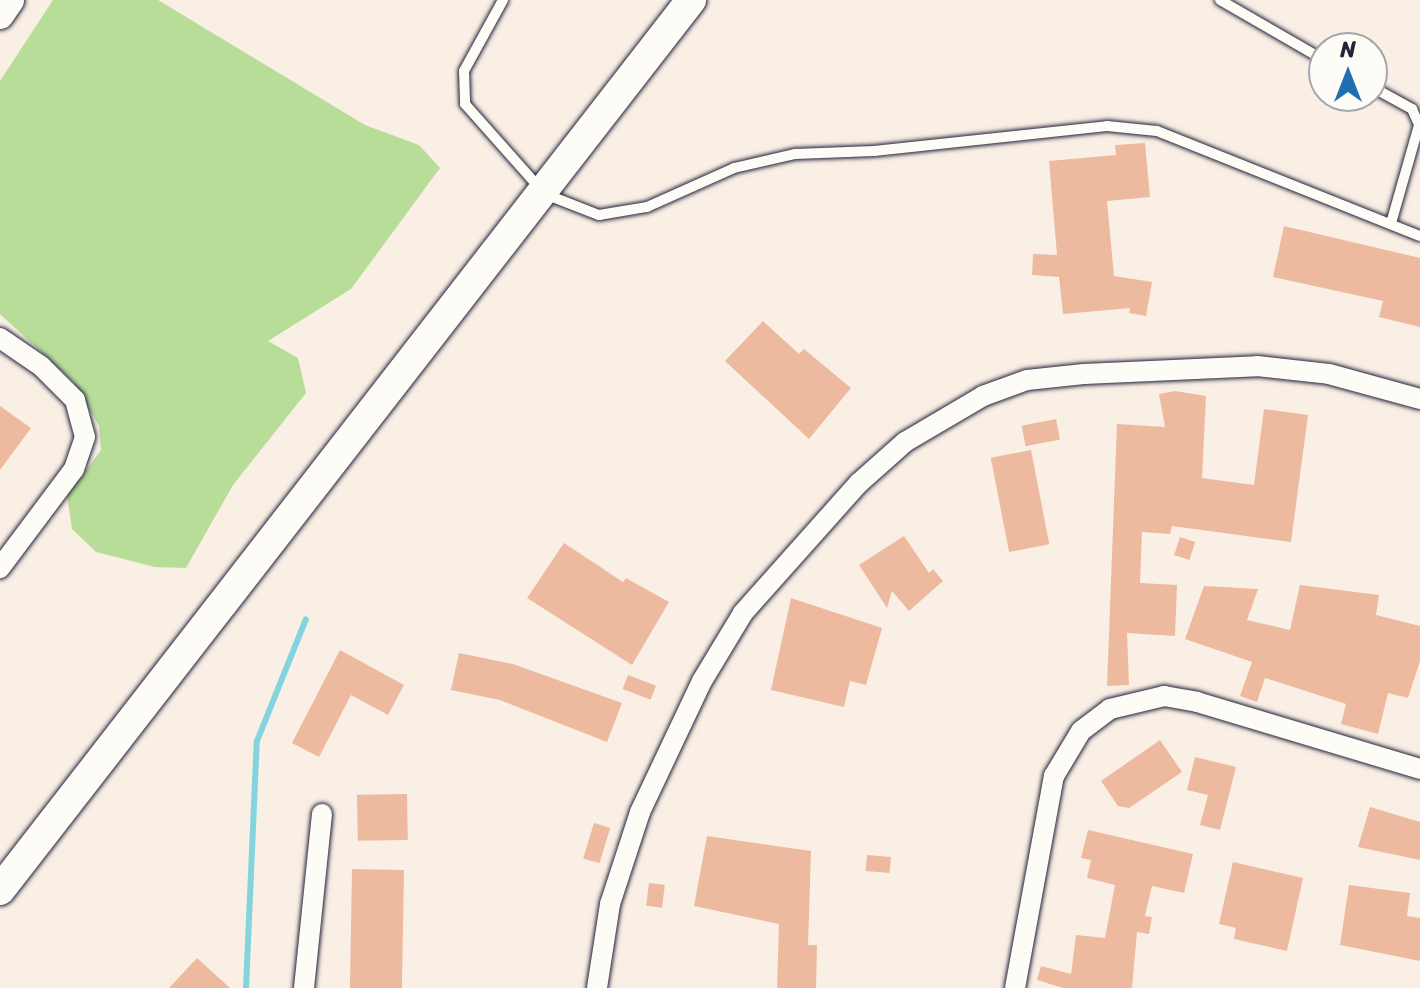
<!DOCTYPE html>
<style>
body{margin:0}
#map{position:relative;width:1420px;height:988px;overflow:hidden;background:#faefe5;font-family:Sriracha,sans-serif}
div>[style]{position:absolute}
.green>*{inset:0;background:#b7dd99}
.stream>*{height:6px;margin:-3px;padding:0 3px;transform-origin:3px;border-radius:3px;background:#84d4df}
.building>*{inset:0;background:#edba9f;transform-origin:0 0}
.roads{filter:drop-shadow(0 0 2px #22223b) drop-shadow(0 0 2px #22223b)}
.lane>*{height:10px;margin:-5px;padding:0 5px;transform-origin:5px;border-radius:5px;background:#fdfcf7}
.street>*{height:20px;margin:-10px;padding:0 10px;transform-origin:10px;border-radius:10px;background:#fdfcf7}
.secondary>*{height:28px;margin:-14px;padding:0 14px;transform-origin:14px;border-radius:14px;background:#fdfcf7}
.primary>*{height:30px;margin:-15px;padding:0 15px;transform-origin:15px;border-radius:15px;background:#fdfcf7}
span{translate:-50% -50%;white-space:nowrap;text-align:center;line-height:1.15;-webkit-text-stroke:7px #fdfcf7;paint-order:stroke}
.north{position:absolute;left:1308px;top:32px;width:80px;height:80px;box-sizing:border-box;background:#fdfcf7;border:2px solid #a5a5ac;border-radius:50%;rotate:0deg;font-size:22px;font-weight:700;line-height:32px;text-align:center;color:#22223b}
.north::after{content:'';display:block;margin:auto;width:28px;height:36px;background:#1f6fb2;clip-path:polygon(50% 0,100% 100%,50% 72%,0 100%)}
</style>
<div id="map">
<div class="green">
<div style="clip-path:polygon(53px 0,158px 0,365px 125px,419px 145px,440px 168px,351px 289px,268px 341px,298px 358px,306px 393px,233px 485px,186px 568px,155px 567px,96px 552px,72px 529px,67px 496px,101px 450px,99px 426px,74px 382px,0 314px,0 81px)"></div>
</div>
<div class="stream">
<div style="left:246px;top:988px;width:247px;rotate:-87.5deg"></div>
<div style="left:257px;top:741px;width:131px;rotate:-68.1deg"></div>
</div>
<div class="building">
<div style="clip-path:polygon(1145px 143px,1150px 197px,1107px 201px,1114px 276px,1152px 282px,1146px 316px,1129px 313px,1130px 308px,1063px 314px,1059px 277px,1032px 275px,1033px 254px,1057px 255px,1049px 161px,1116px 155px,1115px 145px)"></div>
<div style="clip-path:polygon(1284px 226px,1420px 258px,1420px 327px,1379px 317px,1383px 301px,1273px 277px)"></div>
<div style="clip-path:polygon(763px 321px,799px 354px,804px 349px,851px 388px,809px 439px,725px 361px)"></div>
<div style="clip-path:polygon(1175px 391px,1206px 396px,1202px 478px,1254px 485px,1264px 409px,1308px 415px,1291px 542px,1172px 526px,1170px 534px,1142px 532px,1140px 583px,1177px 585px,1175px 636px,1127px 633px,1129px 685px,1107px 686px,1117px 424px,1165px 427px,1159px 394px)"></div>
<div style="clip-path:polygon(0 406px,31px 428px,0 470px)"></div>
<div style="left:1056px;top:419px;width:21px;height:35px;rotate:79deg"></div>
<div style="left:1031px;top:450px;width:96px;height:41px;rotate:79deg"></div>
<div style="clip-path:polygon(904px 536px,929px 573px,933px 569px,943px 581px,909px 611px,892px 591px,887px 608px,859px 565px)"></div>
<div style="left:1180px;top:537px;width:16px;height:19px;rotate:18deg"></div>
<div style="clip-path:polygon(564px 543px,623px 582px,626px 578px,669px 602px,632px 665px,527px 598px)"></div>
<div style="clip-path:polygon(1300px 585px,1379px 595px,1376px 615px,1420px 626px,1420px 661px,1408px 698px,1388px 693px,1378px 734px,1341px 724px,1346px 704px,1265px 678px,1257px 702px,1240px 696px,1252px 662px,1185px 639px,1204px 586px,1258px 589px,1247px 620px,1290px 630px)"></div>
<div style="clip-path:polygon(791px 598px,882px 628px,866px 685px,850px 681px,844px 707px,771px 690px)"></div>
<div style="clip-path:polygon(340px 650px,404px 685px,388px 715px,351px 695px,319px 757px,292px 743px)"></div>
<div style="clip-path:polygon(459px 653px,513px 664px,622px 703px,607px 742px,500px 700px,451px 690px)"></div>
<div style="left:628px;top:675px;width:30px;height:15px;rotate:21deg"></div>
<div style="clip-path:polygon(1160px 740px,1182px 772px,1129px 808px,1118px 806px,1101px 781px)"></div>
<div style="clip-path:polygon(1195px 757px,1236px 767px,1220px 830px,1200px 825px,1208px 795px,1187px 790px)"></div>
<div style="left:407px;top:794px;width:46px;height:50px;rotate:89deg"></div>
<div style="clip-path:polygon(1370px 807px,1420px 822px,1420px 860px,1358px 847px)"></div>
<div style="left:594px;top:823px;width:17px;height:37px;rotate:17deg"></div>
<div style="clip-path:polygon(1088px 830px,1193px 854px,1184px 893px,1152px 886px,1145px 916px,1152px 917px,1149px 934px,1137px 932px,1132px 988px,1063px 988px,1037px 980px,1041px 966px,1071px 974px,1076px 935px,1105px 938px,1115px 885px,1087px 878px,1091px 860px,1081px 858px)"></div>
<div style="clip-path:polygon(707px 836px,811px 851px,808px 945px,817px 945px,816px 988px,777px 988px,779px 924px,694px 906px)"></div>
<div style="left:867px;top:855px;width:24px;height:16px;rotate:5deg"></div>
<div style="clip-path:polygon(1233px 862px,1303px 878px,1287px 951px,1234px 939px,1236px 928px,1219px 924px)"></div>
<div style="left:352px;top:869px;width:52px;height:119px;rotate:1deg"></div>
<div style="left:649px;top:883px;width:16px;height:23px;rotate:7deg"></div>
<div style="clip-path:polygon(1349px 885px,1410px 893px,1407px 916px,1420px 918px,1420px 961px,1340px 945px)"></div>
<div style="clip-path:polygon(197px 958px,230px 988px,169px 988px)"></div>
</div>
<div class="roads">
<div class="lane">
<div style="left:503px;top:0;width:81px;rotate:118.8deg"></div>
<div style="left:464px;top:71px;width:33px;rotate:88deg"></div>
<div style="left:465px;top:104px;width:120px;rotate:48.4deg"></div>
<div style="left:545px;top:194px;width:58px;rotate:21.3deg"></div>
<div style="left:599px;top:215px;width:49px;rotate:-9.5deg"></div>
<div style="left:647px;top:207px;width:95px;rotate:-24.1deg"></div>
<div style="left:734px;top:168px;width:63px;rotate:-12.9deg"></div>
<div style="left:795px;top:154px;width:79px;rotate:-2.2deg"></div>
<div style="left:874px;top:151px;width:234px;rotate:-6.1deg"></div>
<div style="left:1107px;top:126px;width:50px;rotate:5.7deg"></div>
<div style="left:1157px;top:131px;width:283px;rotate:21.8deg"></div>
<div style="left:1220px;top:0;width:120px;rotate:30deg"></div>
<div style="left:1372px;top:87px;width:46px;rotate:28.8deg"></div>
<div style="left:1412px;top:109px;width:17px;rotate:66deg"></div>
<div style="left:1419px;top:125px;width:102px;rotate:105.9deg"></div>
</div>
<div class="street">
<div style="left:0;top:338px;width:50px;rotate:34.3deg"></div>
<div style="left:41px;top:366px;width:48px;rotate:45deg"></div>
<div style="left:75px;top:400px;width:38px;rotate:75deg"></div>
<div style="left:85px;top:437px;width:34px;rotate:109deg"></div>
<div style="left:74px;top:469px;width:124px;rotate:126.8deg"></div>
<div style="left:304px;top:988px;width:175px;rotate:-84.1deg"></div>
<div style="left:597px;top:988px;width:85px;rotate:-81.2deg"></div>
<div style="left:610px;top:904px;width:97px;rotate:-71.9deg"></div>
<div style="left:640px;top:812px;width:145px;rotate:-64.7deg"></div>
<div style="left:702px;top:681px;width:79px;rotate:-58.9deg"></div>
<div style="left:743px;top:613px;width:174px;rotate:-48.3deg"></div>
<div style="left:859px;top:483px;width:62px;rotate:-41.7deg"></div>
<div style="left:905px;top:442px;width:91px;rotate:-30.5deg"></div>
<div style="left:983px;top:396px;width:47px;rotate:-20deg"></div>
<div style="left:1027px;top:380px;width:57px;rotate:-6deg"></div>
<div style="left:1084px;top:374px;width:173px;rotate:-2.6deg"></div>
<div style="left:1257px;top:366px;width:72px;rotate:6.3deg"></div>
<div style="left:1329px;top:374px;width:94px;rotate:15.4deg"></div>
<div style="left:1015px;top:988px;width:216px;rotate:-79.6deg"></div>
<div style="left:1054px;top:776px;width:52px;rotate:-59deg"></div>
<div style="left:1081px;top:731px;width:36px;rotate:-37deg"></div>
<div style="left:1110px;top:709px;width:56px;rotate:-13.5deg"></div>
<div style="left:1164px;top:696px;width:34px;rotate:10deg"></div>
<div style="left:1197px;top:702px;width:233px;rotate:16.7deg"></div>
</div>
<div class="secondary">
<div style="left:0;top:15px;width:18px;rotate:-56deg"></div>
</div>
<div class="primary">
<div style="left:0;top:890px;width:1127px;rotate:-52.17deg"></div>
</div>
</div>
<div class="north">N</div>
</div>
